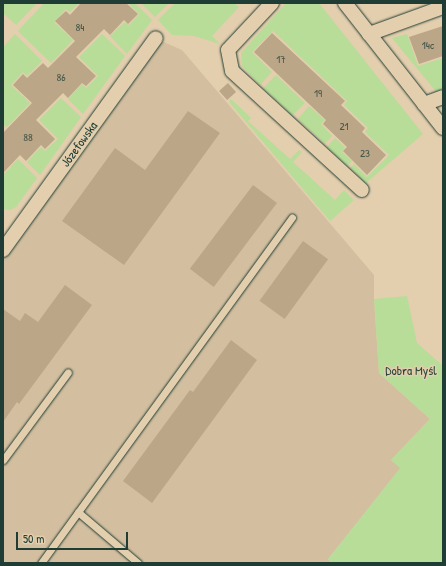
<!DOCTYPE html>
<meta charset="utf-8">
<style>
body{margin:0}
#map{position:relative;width:446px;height:566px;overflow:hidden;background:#e3cead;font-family:"Patrick Hand",sans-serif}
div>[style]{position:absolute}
.built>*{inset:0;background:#d3bfa0}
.green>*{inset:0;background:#b8dd98;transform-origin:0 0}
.building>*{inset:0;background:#bba687;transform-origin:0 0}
.roads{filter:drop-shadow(0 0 1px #1f3d34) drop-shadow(0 0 1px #1f3d34)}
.lane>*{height:7px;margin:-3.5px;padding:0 3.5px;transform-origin:3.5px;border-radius:3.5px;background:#e3cead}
.street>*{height:14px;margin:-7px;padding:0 7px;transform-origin:7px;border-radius:7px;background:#e3cead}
span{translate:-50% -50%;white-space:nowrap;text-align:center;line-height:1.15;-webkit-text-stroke:3px #e3cead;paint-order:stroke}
.number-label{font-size:11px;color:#465749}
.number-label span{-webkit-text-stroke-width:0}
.street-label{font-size:13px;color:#1f3d34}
.park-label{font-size:13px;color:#274539}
.frame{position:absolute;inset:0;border:4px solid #1f3d34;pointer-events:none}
.scale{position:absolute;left:16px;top:532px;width:112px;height:18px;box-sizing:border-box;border:2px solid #1f3d34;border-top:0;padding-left:5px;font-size:12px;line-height:14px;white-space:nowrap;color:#1f3d34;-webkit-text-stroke:3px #e3cead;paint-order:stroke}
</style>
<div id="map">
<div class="built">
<div style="clip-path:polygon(159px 40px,182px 50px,374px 275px,374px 299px,379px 373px,430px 419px,391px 460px,401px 468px,328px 559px,332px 563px,3px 563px,3px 259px)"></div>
</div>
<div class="green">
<div style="clip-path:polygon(3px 3px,37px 3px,16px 25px,3px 13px)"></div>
<div style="clip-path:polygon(44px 3px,79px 3px,70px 12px,66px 9px,54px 22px,73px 40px,51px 63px,18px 31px)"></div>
<div style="clip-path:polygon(128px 3px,135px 3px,152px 20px,127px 54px,110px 36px,125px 22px,129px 25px,139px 14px)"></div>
<div style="clip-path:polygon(141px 3px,166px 3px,168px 4px,155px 17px)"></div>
<div style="clip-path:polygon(175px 3px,234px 3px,239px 7px,212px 36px,220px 44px,194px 36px,172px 35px,158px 20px)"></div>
<div style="clip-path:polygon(286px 3px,319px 3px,423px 134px,366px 183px,350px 168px,354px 164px,367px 177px,389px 155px,365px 132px,368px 128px,344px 105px,347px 101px,273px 31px,252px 52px,272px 72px,260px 85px,242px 66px,241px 53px)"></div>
<div style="clip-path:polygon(15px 34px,42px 61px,27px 76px,23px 72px,11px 85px,30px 103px,7px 127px,3px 124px,3px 47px)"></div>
<div style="clip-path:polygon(102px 34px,125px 56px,83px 114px,68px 99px,82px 84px,86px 88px,98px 76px,79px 57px)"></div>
<div style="clip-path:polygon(407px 34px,418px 66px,443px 58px,443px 92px,438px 94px,392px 38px)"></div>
<div style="left:276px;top:75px;width:40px;height:18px;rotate:44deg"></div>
<div style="clip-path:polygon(61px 98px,81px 117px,40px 175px,27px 162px,41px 147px,45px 151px,58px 139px,39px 120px)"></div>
<div style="clip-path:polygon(231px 99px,251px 118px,248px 121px,290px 159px,299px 150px,302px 152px,293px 162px,335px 200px,344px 190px,354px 200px,330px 221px,229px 102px)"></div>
<div style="clip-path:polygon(309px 106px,325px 120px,321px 124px,332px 136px,325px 144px,298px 119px)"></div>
<div style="clip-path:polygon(335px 138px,345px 147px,342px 152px,352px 161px,347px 166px,327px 147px)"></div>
<div style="clip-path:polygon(18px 159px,37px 178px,16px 207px,10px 210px,4px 209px,3px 175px)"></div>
<div style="clip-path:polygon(407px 296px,417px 343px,443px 366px,443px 563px,332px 563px,328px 559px,400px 468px,391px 460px,430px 419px,379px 373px,374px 299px)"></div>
</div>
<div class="building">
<div style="clip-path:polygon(81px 3px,126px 3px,138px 14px,128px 24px,124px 20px,110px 35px,104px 29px,76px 57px,96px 76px,86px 86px,82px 83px,68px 98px,63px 93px,36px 120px,55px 139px,45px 149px,41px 145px,26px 161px,20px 155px,3px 173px,3px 133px,32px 103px,13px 85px,23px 74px,27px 78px,43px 63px,48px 68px,75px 41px,55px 21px,66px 11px,70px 15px)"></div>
<div style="clip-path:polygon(443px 26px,443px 56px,419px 64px,409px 37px)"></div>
<div style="clip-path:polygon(272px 33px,345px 101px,341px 105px,365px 128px,362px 132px,386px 155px,367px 175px,343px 151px,347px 147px,323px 124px,326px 120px,254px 52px)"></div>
<div style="left:228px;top:83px;width:12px;height:12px;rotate:48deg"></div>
<div style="clip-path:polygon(188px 111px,220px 133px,124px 265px,62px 221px,115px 148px,145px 170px)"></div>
<div style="left:253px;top:185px;width:30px;height:105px;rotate:37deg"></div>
<div style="left:303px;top:241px;width:31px;height:74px;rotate:36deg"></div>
<div style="clip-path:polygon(65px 285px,92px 305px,19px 404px,17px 402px,3px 422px,3px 309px,20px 321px,25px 313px,38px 322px)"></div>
<div style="clip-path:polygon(231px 340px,257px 360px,152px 503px,123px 481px,190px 390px,193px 392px)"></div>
</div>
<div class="roads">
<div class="lane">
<div style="left:3px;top:460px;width:109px;rotate:-53.5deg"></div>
<div style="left:78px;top:512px;width:79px;rotate:40.4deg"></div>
<div style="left:41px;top:563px;width:427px;rotate:-54deg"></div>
</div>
<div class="street">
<div style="left:272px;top:3px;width:64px;rotate:133.1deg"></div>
<div style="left:228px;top:50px;width:21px;rotate:79deg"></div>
<div style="left:232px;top:71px;width:176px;rotate:42.5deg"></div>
<div style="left:345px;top:3px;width:159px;rotate:51.9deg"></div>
<div style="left:369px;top:34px;width:79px;rotate:-20deg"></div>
<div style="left:424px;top:104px;width:20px;rotate:-20deg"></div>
<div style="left:3px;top:250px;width:261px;rotate:-54.2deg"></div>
</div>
</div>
<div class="number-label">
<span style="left:80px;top:27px">84</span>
<span style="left:428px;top:45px">14c</span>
<span style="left:281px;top:59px">17</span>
<span style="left:61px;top:77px">86</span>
<span style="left:318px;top:93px">19</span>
<span style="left:344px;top:126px">21</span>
<span style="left:28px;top:137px">88</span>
<span style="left:365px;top:153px">23</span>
</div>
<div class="street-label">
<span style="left:79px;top:144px;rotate:-54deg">Józefowska</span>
</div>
<div class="park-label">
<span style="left:411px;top:370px">Dobra Myśl</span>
</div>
<div class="frame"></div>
<div class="scale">50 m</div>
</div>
